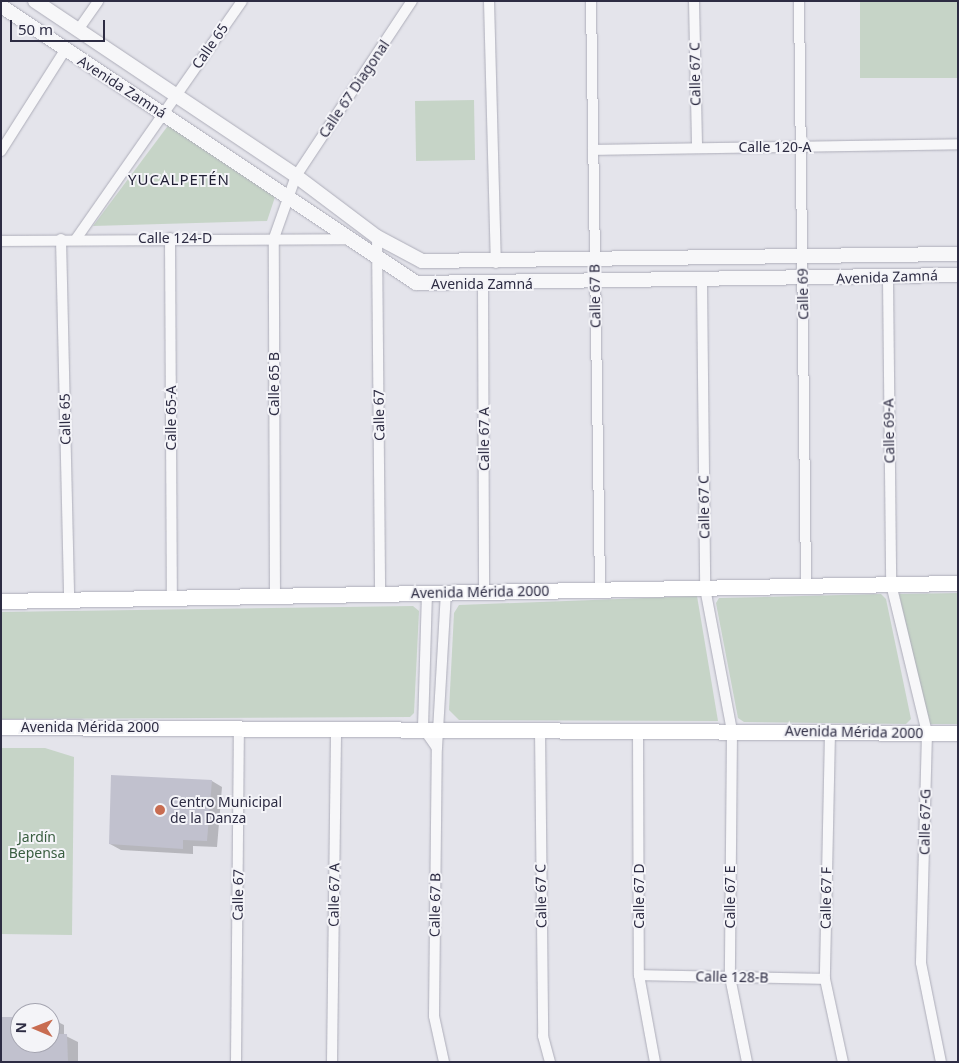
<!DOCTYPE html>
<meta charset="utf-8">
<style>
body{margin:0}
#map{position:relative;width:959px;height:1063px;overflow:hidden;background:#e4e4eb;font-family:"Noto Sans",sans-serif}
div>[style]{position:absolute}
.green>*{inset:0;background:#c6d4c7;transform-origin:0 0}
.shadow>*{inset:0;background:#0003}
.building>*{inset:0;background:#c1c1ce}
.roads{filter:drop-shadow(0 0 1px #adadb9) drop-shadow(0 0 1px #adadb9)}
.minor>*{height:10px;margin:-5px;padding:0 5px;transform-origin:5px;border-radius:5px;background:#f7f7f9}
.tertiary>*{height:14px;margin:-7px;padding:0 7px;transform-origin:7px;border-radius:7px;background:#f7f7f9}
.secondary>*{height:15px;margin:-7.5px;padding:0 7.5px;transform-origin:7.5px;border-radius:7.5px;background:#fff}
.dots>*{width:14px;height:14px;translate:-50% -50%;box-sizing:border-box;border:2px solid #f4f4f8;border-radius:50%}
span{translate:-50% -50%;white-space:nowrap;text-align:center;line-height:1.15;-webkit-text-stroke:4px #f4f4f8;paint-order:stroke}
.street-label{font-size:14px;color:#2d2c43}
.poi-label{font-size:14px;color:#2d2c43}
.left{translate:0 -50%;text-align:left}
.park-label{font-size:14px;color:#3a5e41}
.neighbourhood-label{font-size:15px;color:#1f1e34;letter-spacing:1px}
.frame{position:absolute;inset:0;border:2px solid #2d2c43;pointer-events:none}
.north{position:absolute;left:10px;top:1003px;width:50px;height:50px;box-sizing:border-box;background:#f4f4f8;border:1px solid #a4a4b0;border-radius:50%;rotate:271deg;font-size:14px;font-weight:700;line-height:20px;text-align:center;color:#2d2c43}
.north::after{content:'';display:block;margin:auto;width:18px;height:22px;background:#c86c51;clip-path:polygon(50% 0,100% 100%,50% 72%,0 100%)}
.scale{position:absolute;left:10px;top:20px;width:95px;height:22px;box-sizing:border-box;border:2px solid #2d2c43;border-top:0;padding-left:6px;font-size:15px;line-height:18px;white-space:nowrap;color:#2d2c43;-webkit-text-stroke:4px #f4f4f8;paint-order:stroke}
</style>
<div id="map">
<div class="green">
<div style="left:860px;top:1px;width:98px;height:77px"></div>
<div style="left:474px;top:100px;width:60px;height:59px;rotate:89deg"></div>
<div style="clip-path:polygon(170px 123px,277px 191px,267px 221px,93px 226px)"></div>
<div style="clip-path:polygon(958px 593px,958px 724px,929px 724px,899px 594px)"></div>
<div style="clip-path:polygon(881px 594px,886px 599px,911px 719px,906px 724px,744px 722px,738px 718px,716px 603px,719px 598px)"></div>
<div style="clip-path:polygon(697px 596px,718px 721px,459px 720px,449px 710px,454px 613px,459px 605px)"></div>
<div style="clip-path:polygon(413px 606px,419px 611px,414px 713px,410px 717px,1px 719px,1px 612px)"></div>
<div style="clip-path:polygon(1px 748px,45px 748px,74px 757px,72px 935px,1px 934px)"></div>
</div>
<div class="shadow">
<div style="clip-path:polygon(212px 781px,222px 787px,217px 847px,193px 846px,193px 854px,121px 850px,110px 844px)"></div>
<div style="clip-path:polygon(20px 1018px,20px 1043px,50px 1043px,50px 1018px,64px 1025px,64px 1035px,78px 1042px,78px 1062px,1px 1062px)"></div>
</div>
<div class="building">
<div style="clip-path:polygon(111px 775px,212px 780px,207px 841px,183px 840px,183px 849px,109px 844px)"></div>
<div style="clip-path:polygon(1px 1017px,20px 1017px,20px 1043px,50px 1043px,50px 1034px,67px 1034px,68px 1062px,1px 1062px)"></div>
</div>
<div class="roads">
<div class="minor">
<div style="left:489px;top:1px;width:262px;rotate:88.5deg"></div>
<div style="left:591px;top:1px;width:589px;rotate:89.12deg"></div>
<div style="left:694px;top:1px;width:146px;rotate:88.8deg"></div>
<div style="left:799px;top:1px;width:585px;rotate:89.31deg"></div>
<div style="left:78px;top:30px;width:35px;rotate:-55deg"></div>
<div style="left:593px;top:150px;width:365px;rotate:-0.9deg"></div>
<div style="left:1px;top:151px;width:120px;rotate:-57.6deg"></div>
<div style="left:377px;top:237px;width:357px;rotate:89.5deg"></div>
<div style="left:170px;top:238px;width:360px;rotate:89.7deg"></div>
<div style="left:61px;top:239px;width:360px;rotate:88.7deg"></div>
<div style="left:76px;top:239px;width:290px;rotate:-55.1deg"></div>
<div style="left:1px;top:241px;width:348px;rotate:-0.3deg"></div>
<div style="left:888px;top:278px;width:306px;rotate:89.4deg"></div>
<div style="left:891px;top:584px;width:153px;rotate:76.4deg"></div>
<div style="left:927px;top:733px;width:230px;rotate:91.5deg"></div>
<div style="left:921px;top:963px;width:101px;rotate:78.6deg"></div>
<div style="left:702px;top:281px;width:307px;rotate:89.4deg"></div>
<div style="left:705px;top:588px;width:146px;rotate:79.3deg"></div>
<div style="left:732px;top:731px;width:246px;rotate:90.5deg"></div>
<div style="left:730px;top:977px;width:87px;rotate:78.7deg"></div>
<div style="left:483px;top:285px;width:307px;rotate:89.8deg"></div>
<div style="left:427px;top:593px;width:135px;rotate:91.7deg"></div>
<div style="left:423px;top:728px;width:24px;rotate:55deg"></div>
<div style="left:275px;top:596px;width:358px;rotate:-90.2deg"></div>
<div style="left:274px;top:238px;width:66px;rotate:-70.5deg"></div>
<div style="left:296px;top:176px;width:210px;rotate:-56.5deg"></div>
<div style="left:540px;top:729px;width:307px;rotate:89.4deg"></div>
<div style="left:543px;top:1036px;width:27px;rotate:75deg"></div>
<div style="left:638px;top:730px;width:245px;rotate:89.8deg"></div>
<div style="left:639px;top:975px;width:88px;rotate:79.6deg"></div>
<div style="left:830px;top:732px;width:247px;rotate:91.2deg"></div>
<div style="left:825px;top:979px;width:85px;rotate:77.8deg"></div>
<div style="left:639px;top:975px;width:186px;rotate:1.2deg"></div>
<div style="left:236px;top:1062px;width:334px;rotate:-89.5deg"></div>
<div style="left:332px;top:1062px;width:334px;rotate:-89.3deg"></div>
<div style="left:444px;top:1062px;width:47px;rotate:-102.3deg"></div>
<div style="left:434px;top:1016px;width:268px;rotate:-89.4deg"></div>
<div style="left:437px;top:748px;width:155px;rotate:-86.7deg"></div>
</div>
<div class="tertiary">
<div style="left:35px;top:1px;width:314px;rotate:33.8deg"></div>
<div style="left:296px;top:176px;width:101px;rotate:37deg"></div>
<div style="left:377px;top:237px;width:51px;rotate:28.1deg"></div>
<div style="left:422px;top:261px;width:536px;rotate:-0.75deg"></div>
<div style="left:1px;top:6px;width:499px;rotate:33.7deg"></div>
<div style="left:416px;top:283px;width:542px;rotate:-0.85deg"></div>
</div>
<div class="secondary">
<div style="left:1px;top:601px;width:957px;rotate:-1.08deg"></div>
<div style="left:1px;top:727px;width:957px;rotate:0.36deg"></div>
</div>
</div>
<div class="dots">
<div style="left:160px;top:810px;background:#c86c51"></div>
</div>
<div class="street-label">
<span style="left:210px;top:46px;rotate:-55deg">Calle 65</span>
<span style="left:695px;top:74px;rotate:-91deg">Calle 67 C</span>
<span style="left:122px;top:87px;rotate:33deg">Avenida Zamná</span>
<span style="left:354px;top:89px;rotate:-56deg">Calle 67 Diagonal</span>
<span style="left:775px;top:147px">Calle 120-A</span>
<span style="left:175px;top:238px">Calle 124-D</span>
<span style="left:887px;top:277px;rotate:-2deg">Avenida Zamná</span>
<span style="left:482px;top:284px">Avenida Zamná</span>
<span style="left:803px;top:294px;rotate:-91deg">Calle 69</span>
<span style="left:595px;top:296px;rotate:-91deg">Calle 67 B</span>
<span style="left:274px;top:384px;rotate:-90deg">Calle 65 B</span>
<span style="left:379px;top:415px;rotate:-91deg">Calle 67</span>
<span style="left:171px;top:418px;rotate:-90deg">Calle 65-A</span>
<span style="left:65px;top:419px;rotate:-91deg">Calle 65</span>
<span style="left:889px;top:431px;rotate:-91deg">Calle 69-A</span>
<span style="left:484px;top:439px;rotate:-90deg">Calle 67 A</span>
<span style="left:704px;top:507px;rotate:-91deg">Calle 67 C</span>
<span style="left:480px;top:592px;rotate:-1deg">Avenida Mérida 2000</span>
<span style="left:90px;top:727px">Avenida Mérida 2000</span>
<span style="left:854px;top:732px;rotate:1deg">Avenida Mérida 2000</span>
<span style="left:925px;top:822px;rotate:-89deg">Calle 67-G</span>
<span style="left:238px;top:895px;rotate:-89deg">Calle 67</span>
<span style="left:334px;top:895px;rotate:-89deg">Calle 67 A</span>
<span style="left:541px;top:896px;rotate:-91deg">Calle 67 C</span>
<span style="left:639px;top:896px;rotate:-90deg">Calle 67 D</span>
<span style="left:730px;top:897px;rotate:-90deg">Calle 67 E</span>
<span style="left:826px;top:898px;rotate:-89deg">Calle 67 F</span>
<span style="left:435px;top:905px;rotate:-89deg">Calle 67 B</span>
<span style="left:732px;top:977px;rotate:1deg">Calle 128-B</span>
</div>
<div class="poi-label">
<span class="left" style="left:170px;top:810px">Centro Municipal<br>de la Danza</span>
</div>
<div class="park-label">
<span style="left:37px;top:845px">Jardín<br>Bepensa</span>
</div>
<div class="neighbourhood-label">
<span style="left:179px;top:180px">YUCALPETÉN</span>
</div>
<div class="frame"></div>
<div class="north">N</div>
<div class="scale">50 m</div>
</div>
